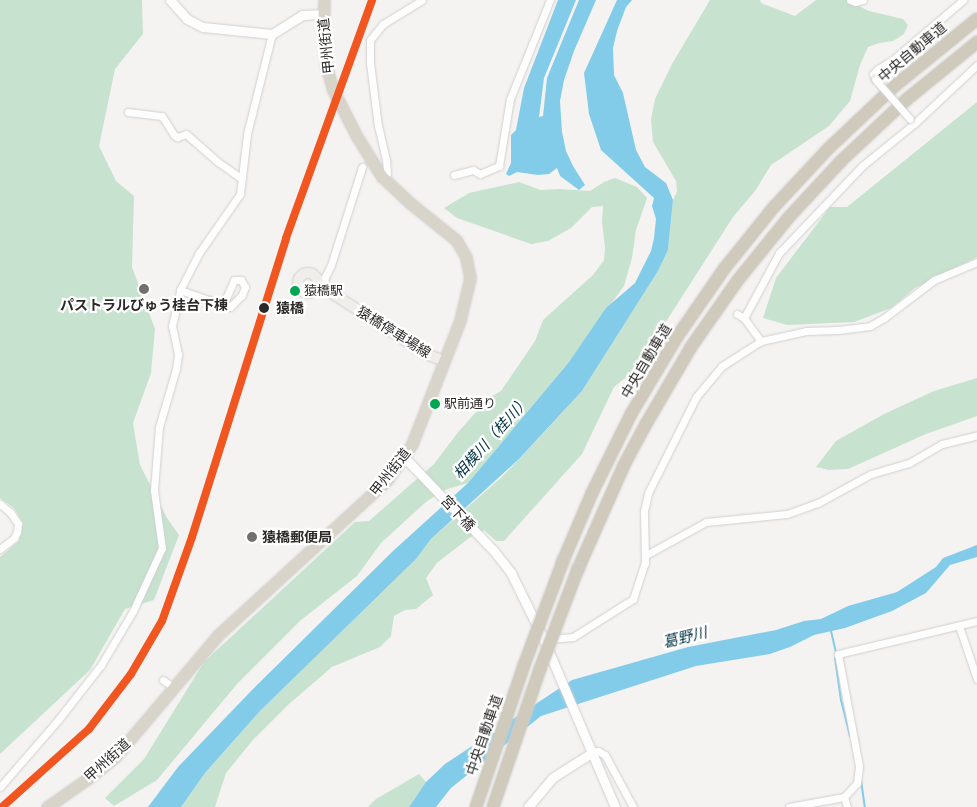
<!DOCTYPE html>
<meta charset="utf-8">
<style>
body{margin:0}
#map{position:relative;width:977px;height:807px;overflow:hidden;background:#f5f3f1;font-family:Jost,"Noto Sans JP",sans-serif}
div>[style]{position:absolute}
.green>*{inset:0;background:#c7e2cf}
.water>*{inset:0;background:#83cce9}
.stream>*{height:2px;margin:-1px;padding:0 1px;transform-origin:1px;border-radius:1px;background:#83cce9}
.roads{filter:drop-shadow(0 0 1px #d0cfce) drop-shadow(0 0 1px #d0cfce)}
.minor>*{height:7px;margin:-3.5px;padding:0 3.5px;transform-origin:3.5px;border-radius:3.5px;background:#fefdfd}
.tertiary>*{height:9px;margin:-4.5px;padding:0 4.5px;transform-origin:4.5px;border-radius:4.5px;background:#fefdfd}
.secondary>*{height:10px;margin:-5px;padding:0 5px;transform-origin:5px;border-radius:5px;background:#efeeea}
.secondary>.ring{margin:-5px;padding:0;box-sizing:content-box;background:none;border:10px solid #efeeea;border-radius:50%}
.trunk>*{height:11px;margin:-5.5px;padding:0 5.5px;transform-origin:5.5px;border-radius:5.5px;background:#d8d4c9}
.motorway>*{height:12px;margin:-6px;padding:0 6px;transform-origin:6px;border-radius:6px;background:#cfcabc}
.bridges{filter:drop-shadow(0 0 1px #d0cfce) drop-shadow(0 0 1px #d0cfce)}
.minor-bridge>*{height:7px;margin:-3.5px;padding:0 3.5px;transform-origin:3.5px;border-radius:3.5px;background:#fefdfd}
.motorway-bridge>*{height:12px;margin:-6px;padding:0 6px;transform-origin:6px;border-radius:6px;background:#cfcabc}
.rail-1>*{height:8px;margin:-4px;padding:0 4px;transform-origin:4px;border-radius:4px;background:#f15620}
.dots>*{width:14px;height:14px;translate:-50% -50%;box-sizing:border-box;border:2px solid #fff;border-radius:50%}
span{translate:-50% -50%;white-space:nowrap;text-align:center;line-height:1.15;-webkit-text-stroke:4.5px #fff;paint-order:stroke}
.bus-label{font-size:13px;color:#2c2a29}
.left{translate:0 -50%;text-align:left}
.street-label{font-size:14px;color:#2c2a29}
.poi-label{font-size:14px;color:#2c2a29;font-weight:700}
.stop-label{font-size:14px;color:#2c2a29;font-weight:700}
.water-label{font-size:15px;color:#003142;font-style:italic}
</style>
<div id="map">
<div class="green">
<div style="clip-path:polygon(0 0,142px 0,143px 34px,115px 69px,99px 146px,116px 181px,134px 196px,132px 267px,155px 329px,151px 373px,133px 423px,140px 465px,167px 518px,179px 535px,154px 600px,125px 609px,90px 670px,0 754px,0 557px,19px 541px,23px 523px,14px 508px,0 498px)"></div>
<div style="clip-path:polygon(710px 0,760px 0,761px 3px,795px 16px,816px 0,846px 0,869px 11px,903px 19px,908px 25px,904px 34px,893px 41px,879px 43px,868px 47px,860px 65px,850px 101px,829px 126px,771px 165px,755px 191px,733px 217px,635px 370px,614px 387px,582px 454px,504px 541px,496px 541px,484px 530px,469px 538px,437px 563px,426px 578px,433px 595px,416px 609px,405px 610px,394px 616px,391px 636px,380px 647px,332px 667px,289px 704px,252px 741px,226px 773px,215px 807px,181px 807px,205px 773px,260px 711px,416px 559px,431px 539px,503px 476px,539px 438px,582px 391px,613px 342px,658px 271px,668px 250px,673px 200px,677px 191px,676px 181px,653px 142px,651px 119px,655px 99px,672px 64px)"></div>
<div style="clip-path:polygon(977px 102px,977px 257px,915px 288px,891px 308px,854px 322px,787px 325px,763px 318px,776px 278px,830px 207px,847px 207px)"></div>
<div style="clip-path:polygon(615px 178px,637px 187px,647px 198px,636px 230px,632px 258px,624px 286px,569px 362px,468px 483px,447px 489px,427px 501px,381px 543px,357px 576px,301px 620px,237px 684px,157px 780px,114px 806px,105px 798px,144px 759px,204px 662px,355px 522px,369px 521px,434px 464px,459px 431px,489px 398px,501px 391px,535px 341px,543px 320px,593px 275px,604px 260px,605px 248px,602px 222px,603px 206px,592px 207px,571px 228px,548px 241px,531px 244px,457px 218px,444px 208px,469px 193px,519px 182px,541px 190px,559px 189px,590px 191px,604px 182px)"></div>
<div style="clip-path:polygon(977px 378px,977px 416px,926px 434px,848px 469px,829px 470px,816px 467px,836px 441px,884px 414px,934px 391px)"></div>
<div style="clip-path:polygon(419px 774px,426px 782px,409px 807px,368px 807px,376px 799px)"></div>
</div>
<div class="water">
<div style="clip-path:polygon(558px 0,576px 0,544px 78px,539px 117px,543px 116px,547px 78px,579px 0,596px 0,574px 51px,564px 80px,560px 101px,562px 132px,566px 151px,573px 166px,585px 185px,579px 190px,560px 176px,557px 168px,549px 174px,538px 175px,517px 172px,509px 176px,506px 174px,511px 163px,511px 135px,516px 130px,524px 88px)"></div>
<div style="clip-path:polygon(617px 0,632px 0,626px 7px,617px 31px,613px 48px,614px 75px,623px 93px,636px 150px,645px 167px,666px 183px,673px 200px,668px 250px,658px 271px,582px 391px,519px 459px,431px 539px,416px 559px,260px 711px,205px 773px,181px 807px,148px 807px,178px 767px,253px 689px,393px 551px,468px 483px,569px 362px,606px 308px,635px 283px,651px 251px,654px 238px,656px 219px,652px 206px,654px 198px,601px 150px,589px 114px,584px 73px)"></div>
<div style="clip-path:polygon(977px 545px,977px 557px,950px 565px,926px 593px,892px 611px,845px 628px,814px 635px,790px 647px,770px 654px,696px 666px,541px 716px,451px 788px,436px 807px,409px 807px,426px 782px,445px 764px,572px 680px,688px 647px,776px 630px,804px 621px,821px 619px,848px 606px,897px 592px,936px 567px,943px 558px)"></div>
</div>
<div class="stream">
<div style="left:831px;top:631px;width:23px;rotate:77deg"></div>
<div style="left:835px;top:658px;width:42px;rotate:81.9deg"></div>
<div style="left:841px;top:700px;width:37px;rotate:76deg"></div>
<div style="left:861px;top:780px;width:27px;rotate:82deg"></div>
</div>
<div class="roads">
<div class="minor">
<div style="left:850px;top:0;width:5px;rotate:22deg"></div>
<div style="left:855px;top:2px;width:8px;rotate:-14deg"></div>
<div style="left:875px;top:79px;width:5px;rotate:-112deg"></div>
<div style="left:873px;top:74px;width:7px;rotate:-45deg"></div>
<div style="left:878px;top:69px;width:19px;rotate:-32deg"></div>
<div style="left:894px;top:59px;width:91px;rotate:-40.5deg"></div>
<div style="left:128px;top:112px;width:34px;rotate:7deg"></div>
<div style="left:162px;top:116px;width:22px;rotate:58deg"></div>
<div style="left:174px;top:135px;width:4px;rotate:34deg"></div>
<div style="left:177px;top:137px;width:9px;rotate:-18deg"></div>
<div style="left:186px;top:134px;width:43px;rotate:41.2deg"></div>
<div style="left:218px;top:162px;width:28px;rotate:35deg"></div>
<div style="left:454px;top:175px;width:20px;rotate:-15deg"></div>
<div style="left:473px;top:170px;width:8px;rotate:30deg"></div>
<div style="left:480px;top:174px;width:21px;rotate:-23deg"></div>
<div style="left:499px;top:166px;width:68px;rotate:-80.7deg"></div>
<div style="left:510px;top:99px;width:107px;rotate:-68deg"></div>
<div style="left:382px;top:177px;width:6px;rotate:-39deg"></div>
<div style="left:387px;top:173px;width:13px;rotate:-94deg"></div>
<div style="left:386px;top:160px;width:35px;rotate:-103deg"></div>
<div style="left:378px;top:126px;width:64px;rotate:-97.2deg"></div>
<div style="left:370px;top:63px;width:23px;rotate:-90deg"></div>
<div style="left:370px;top:40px;width:21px;rotate:-51deg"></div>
<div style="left:383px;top:24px;width:46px;rotate:-31.6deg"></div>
<div style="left:324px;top:288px;width:11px;rotate:-85deg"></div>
<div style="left:325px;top:277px;width:13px;rotate:-63deg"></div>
<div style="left:331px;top:265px;width:103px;rotate:-72.4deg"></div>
<div style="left:180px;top:290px;width:46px;rotate:19.2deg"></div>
<div style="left:223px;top:305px;width:27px;rotate:-66deg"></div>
<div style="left:234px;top:280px;width:7px"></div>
<div style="left:241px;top:280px;width:8px;rotate:60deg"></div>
<div style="left:245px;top:287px;width:9px;rotate:111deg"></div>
<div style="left:242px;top:295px;width:17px;rotate:135deg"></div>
<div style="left:230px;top:307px;width:7px;rotate:-164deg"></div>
<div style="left:737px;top:314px;width:8px;rotate:30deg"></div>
<div style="left:744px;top:318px;width:29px;rotate:54deg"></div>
<div style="left:744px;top:318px;width:74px;rotate:-61.7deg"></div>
<div style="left:779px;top:253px;width:120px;rotate:-46.3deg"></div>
<div style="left:862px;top:166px;width:68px;rotate:-39.1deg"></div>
<div style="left:915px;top:123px;width:85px;rotate:-43.1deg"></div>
<div style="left:0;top:504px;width:13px;rotate:39deg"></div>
<div style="left:10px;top:512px;width:14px;rotate:56deg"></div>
<div style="left:18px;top:524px;width:8px;rotate:97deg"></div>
<div style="left:17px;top:532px;width:7px;rotate:117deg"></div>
<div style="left:14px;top:538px;width:18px;rotate:142deg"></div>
<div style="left:646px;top:555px;width:68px;rotate:-28.8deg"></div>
<div style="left:706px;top:522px;width:81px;rotate:-5.6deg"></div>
<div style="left:787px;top:514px;width:33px;rotate:-20deg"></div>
<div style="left:818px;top:503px;width:60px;rotate:-28.7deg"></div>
<div style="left:871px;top:474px;width:40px;rotate:-16deg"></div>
<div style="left:909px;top:463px;width:38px;rotate:-30deg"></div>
<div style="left:942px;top:444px;width:36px;rotate:-14deg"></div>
<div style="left:959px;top:626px;width:56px;rotate:71.2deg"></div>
<div style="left:549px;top:639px;width:24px;rotate:-5deg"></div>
<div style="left:573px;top:637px;width:71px;rotate:-32.3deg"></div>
<div style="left:633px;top:599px;width:38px;rotate:-72deg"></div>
<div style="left:645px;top:563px;width:52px;rotate:-91.1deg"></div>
<div style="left:644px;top:511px;width:18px;rotate:-77deg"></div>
<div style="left:648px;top:493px;width:107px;rotate:-63.4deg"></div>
<div style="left:696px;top:397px;width:40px;rotate:-50deg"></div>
<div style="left:722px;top:366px;width:46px;rotate:-32.7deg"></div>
<div style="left:761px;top:341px;width:46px;rotate:-12.5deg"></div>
<div style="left:806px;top:331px;width:32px;rotate:-2deg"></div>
<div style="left:838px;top:330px;width:32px;rotate:-7deg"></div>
<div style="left:870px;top:326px;width:16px;rotate:-30deg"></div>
<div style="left:884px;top:318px;width:63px;rotate:-37.2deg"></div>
<div style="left:934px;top:280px;width:47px;rotate:-22.7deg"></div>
<div style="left:163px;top:680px;width:14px;rotate:36deg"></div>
<div style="left:593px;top:752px;width:5px;rotate:-11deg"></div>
<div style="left:598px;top:751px;width:8px;rotate:30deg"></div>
<div style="left:605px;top:755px;width:59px;rotate:61.7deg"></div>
<div style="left:0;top:787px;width:89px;rotate:-49.1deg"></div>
<div style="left:58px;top:720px;width:70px;rotate:-52deg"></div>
<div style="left:101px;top:665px;width:63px;rotate:-59.3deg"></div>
<div style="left:133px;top:611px;width:69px;rotate:-65.3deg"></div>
<div style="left:162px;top:548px;width:59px;rotate:-97.9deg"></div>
<div style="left:154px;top:490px;width:63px;rotate:-85.5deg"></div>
<div style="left:159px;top:427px;width:60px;rotate:-73.7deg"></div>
<div style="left:176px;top:369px;width:15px;rotate:-82deg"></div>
<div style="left:178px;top:354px;width:29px;rotate:-102deg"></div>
<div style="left:172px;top:326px;width:37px;rotate:-77deg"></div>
<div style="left:180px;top:290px;width:42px;rotate:-62.8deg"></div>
<div style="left:199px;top:253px;width:72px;rotate:-55.2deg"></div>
<div style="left:240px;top:194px;width:60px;rotate:-83.3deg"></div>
<div style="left:247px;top:134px;width:103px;rotate:-76deg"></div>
<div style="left:844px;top:797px;width:10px;rotate:73deg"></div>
<div style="left:789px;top:807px;width:56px;rotate:-10.3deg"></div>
<div style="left:844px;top:797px;width:19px;rotate:-47deg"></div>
<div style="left:857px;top:783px;width:17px;rotate:-83deg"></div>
<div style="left:859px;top:766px;width:114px;rotate:-100.6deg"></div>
<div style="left:838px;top:654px;width:143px;rotate:-13.4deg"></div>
</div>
<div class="tertiary">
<div style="left:170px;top:0;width:25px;rotate:48deg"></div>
<div style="left:187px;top:19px;width:18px;rotate:27deg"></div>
<div style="left:203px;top:27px;width:69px;rotate:5.8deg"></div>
<div style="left:272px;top:34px;width:36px;rotate:-32deg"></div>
<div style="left:302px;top:15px;width:21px;rotate:-3deg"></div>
<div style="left:405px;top:458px;width:129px;rotate:46.3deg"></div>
<div style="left:494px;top:551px;width:28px;rotate:52deg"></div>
<div style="left:511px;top:573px;width:72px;rotate:63.8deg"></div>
<div style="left:543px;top:638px;width:184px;rotate:66.9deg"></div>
<div style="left:528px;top:807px;width:38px;rotate:-50deg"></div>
<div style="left:552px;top:778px;width:49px;rotate:-32.4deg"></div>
</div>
<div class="secondary">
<div class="ring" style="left:298px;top:273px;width:10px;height:10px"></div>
<div style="left:318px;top:287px;width:6px;rotate:9deg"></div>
<div style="left:324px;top:288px;width:124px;rotate:32.8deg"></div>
<div style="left:428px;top:355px;width:18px;rotate:19deg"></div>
</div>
<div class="trunk">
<div style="left:47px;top:807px;width:52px;rotate:-34.9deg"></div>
<div style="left:90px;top:777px;width:32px;rotate:-39deg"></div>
<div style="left:115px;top:757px;width:160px;rotate:-49.8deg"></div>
<div style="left:218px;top:635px;width:229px;rotate:-42.5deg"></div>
<div style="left:387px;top:480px;width:44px;rotate:-55.2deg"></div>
<div style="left:412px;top:444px;width:133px;rotate:-68.8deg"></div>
<div style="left:460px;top:320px;width:43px;rotate:-76.6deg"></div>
<div style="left:470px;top:278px;width:21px;rotate:-101deg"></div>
<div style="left:466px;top:257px;width:20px;rotate:-120deg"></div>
<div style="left:456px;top:240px;width:59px;rotate:-141.2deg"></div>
<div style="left:410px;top:203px;width:38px;rotate:-137deg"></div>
<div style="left:382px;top:177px;width:49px;rotate:-121.8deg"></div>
<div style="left:356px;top:135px;width:51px;rotate:-117.1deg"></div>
<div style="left:333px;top:90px;width:26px;rotate:-106deg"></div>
<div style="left:326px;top:65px;width:34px;rotate:-95deg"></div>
<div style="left:323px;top:31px;width:31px;rotate:-88deg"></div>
</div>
<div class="motorway">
<div style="left:563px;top:561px;width:74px;rotate:-66.9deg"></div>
<div style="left:592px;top:493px;width:88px;rotate:-63.7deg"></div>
<div style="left:631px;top:414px;width:90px;rotate:-59.1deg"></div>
<div style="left:677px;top:337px;width:83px;rotate:-55.3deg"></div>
<div style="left:724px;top:269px;width:78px;rotate:-51.2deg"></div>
<div style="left:773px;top:208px;width:82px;rotate:-47deg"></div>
<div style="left:829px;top:148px;width:93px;rotate:-43.3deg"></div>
<div style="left:897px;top:84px;width:103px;rotate:-39.1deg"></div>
<div style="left:578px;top:569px;width:114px;rotate:-66.1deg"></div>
<div style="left:624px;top:465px;width:47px;rotate:-61.8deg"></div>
<div style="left:646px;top:424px;width:89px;rotate:-59.7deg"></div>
<div style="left:691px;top:347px;width:82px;rotate:-55deg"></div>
<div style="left:738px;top:280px;width:81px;rotate:-51deg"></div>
<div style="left:789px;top:217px;width:76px;rotate:-47.1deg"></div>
<div style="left:841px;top:161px;width:89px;rotate:-43.2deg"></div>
<div style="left:906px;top:100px;width:92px;rotate:-39.2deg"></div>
</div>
</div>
<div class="bridges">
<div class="minor-bridge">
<div style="left:875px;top:79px;width:53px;rotate:48.8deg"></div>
</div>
<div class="motorway-bridge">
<div style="left:476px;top:807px;width:150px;rotate:-71.3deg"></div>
<div style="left:524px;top:665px;width:111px;rotate:-69.4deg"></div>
<div style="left:493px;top:807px;width:146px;rotate:-71.2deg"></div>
<div style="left:540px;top:669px;width:107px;rotate:-69.2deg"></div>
</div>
</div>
<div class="rail-1">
<div style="left:2px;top:807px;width:117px;rotate:-41.9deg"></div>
<div style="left:89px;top:729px;width:69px;rotate:-52.6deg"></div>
<div style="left:131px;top:674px;width:61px;rotate:-59.7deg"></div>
<div style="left:162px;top:621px;width:89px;rotate:-70.3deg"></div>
<div style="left:192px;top:537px;width:313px;rotate:-72.5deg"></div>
<div style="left:286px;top:238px;width:253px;rotate:-70.1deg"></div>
</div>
<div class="dots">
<div style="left:144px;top:289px;background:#72706f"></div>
<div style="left:295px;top:291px;background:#00a651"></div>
<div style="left:264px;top:308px;background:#2c2a29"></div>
<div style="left:435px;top:404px;background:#00a651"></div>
<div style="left:252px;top:537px;background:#72706f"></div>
</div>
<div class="bus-label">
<span class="left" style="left:304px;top:291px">猿橋駅</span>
<span class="left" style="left:444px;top:404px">駅前通り</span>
</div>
<div class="street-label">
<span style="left:326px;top:46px;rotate:-96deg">甲州街道</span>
<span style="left:912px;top:52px;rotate:-40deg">中央自動車道</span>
<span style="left:394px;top:332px;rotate:32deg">猿橋停車場線</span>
<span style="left:646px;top:361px;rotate:-59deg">中央自動車道</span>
<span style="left:390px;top:472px;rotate:-52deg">甲州街道</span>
<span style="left:458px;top:513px;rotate:47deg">宮下橋</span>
<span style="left:484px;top:735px;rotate:-71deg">中央自動車道</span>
<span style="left:107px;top:760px;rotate:-42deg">甲州街道</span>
</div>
<div class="poi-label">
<span style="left:144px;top:305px">パストラルびゅう桂台下棟</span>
<span class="left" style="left:262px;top:537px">猿橋郵便局</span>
</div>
<div class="stop-label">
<span class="left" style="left:276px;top:308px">猿橋</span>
</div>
<div class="water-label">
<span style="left:492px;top:438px;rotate:-48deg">相模川（桂川）</span>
<span style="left:685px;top:638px;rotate:-14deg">葛野川</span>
</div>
</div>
